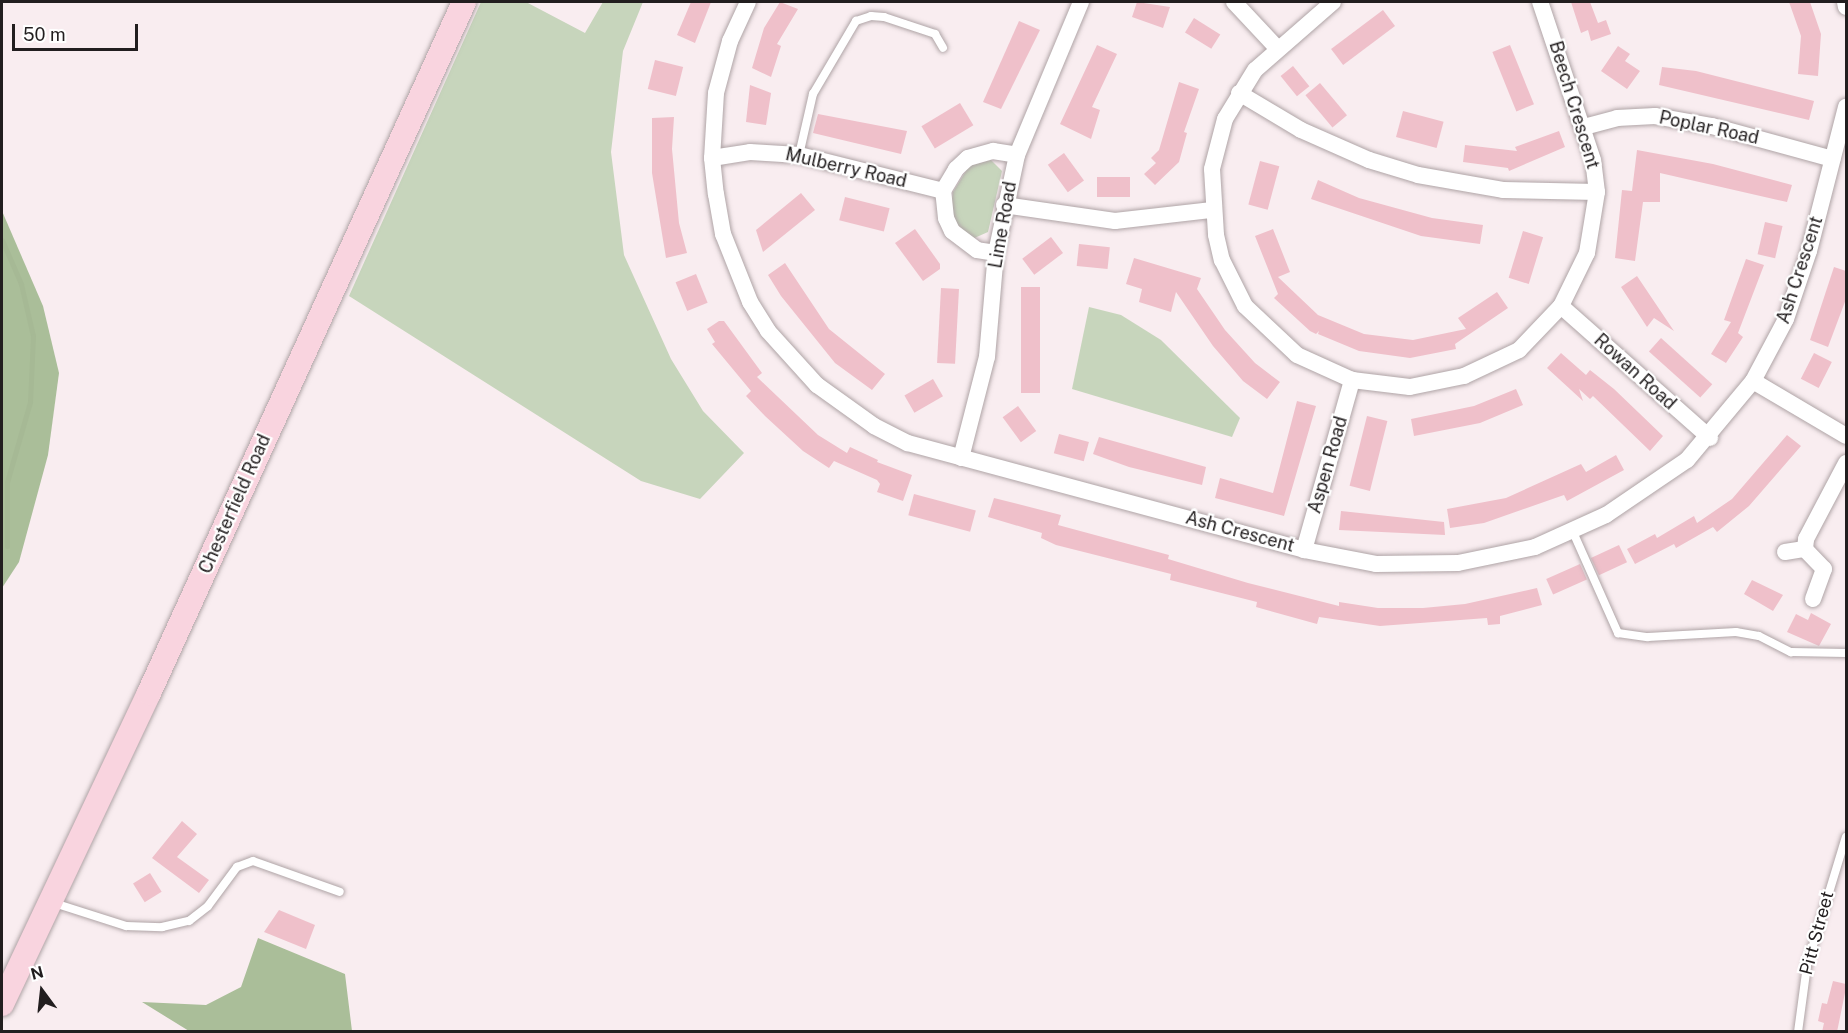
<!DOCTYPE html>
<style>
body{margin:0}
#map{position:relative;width:1848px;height:1033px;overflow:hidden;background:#f9edf0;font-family:"Public Sans",sans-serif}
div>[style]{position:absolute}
.green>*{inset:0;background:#c7d5bc}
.forest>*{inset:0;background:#aabe99}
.stream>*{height:5px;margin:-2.5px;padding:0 2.5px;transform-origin:2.5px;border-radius:2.5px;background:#a6b995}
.building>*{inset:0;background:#efc0ca;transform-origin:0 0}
.roads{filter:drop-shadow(0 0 2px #afa4a6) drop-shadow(0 0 2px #afa4a6)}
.lane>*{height:8px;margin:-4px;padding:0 4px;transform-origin:4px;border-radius:4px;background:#fff}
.street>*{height:16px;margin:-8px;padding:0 8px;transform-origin:8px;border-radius:8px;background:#fff}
.secondary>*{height:24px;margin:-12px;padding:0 12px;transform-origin:12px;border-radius:12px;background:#f9d4df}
span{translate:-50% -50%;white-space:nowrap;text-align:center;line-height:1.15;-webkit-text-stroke:4.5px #fff;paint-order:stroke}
.street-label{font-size:18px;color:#221e1f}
.frame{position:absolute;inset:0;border:3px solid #221e1f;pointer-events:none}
.north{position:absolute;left:12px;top:961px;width:60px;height:60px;-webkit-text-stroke:4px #fff;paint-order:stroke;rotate:345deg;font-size:16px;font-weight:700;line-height:24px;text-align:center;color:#221e1f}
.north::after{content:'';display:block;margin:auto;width:21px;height:27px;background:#221e1f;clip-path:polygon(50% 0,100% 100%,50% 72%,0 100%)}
.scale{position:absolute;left:12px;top:24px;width:126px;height:27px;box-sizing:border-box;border:3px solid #221e1f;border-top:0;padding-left:8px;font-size:18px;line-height:21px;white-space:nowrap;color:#221e1f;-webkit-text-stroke:4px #fff;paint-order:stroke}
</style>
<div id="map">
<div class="green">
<div style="clip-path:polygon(481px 2px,526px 2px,585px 33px,603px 2px,643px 2px,623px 51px,611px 152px,624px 255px,671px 359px,703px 411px,744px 453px,700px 499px,641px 481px,349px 296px)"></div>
<div style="clip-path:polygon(991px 160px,1002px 171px,988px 232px,972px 239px,957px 224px,951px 208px,953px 192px,969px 166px)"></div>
<div style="clip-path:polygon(1089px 307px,1121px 315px,1161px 340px,1240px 418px,1232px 437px,1072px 389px)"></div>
</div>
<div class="forest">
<div style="clip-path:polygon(2px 211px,43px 306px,59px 373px,48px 455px,19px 562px,2px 588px)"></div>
<div style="clip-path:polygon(258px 938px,345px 974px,352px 1031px,189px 1031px,142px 1002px,206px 1005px,241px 987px)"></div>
</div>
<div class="stream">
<div style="left:2px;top:240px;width:48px;rotate:66.6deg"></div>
<div style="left:21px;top:284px;width:53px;rotate:77deg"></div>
<div style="left:33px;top:336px;width:66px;rotate:92.6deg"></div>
<div style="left:30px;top:402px;width:83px;rotate:106deg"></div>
<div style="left:7px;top:482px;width:64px;rotate:90deg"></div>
</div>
<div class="building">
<div style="clip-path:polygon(691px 2px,711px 2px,695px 43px,677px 35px)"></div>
<div style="clip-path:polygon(780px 2px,798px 9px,777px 44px,781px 46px,771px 77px,752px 68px,764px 28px)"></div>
<div style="clip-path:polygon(1137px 2px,1170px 7px,1163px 28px,1132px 17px)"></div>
<div style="clip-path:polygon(1571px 2px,1590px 2px,1598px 23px,1606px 20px,1611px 34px,1591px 41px,1588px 30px,1581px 33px)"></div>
<div style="clip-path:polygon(1789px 2px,1810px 2px,1821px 34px,1818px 76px,1798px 74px,1801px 36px)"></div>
<div style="left:1383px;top:10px;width:20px;height:65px;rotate:53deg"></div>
<div style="left:1194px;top:18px;width:31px;height:17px;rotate:32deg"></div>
<div style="clip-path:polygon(1019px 21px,1040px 30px,1001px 109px,983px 102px)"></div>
<div style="clip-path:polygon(1097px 45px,1117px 54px,1092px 107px,1100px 110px,1091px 139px,1060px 124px)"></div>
<div style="left:1510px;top:45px;width:64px;height:19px;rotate:68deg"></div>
<div style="clip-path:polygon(1618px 46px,1630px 54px,1625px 61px,1640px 71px,1627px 89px,1601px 71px)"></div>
<div style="left:655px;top:60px;width:29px;height:30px;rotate:14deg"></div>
<div style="left:1293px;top:66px;width:26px;height:16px;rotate:51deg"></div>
<div style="clip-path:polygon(1662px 67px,1696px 71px,1814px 101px,1809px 120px,1659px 85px)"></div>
<div style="clip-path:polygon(1179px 82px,1199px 89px,1184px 132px,1187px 133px,1179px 162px,1155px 185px,1144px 174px,1156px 163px,1151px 158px,1159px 150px)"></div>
<div style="left:1320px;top:83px;width:42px;height:19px;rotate:50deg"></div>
<div style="clip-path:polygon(750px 85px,771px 93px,766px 125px,746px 122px)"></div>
<div style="left:960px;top:103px;width:26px;height:45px;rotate:59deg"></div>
<div style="left:1403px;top:111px;width:42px;height:27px;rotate:15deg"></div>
<div style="clip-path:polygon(818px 114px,907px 131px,901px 154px,813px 133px)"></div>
<div style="clip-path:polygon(674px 117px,672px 149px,679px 223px,687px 253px,666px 258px,652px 173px,652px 118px)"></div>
<div style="clip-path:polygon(1559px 131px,1565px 147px,1509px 171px,1508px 168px,1463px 162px,1465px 145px,1517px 151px,1515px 147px)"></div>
<div style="clip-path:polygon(1637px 150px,1713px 164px,1792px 185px,1787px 202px,1660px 173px,1660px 202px,1643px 202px,1635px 261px,1615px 258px,1622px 190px,1632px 191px)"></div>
<div style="left:1064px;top:153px;width:34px;height:20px;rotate:54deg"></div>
<div style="left:1260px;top:161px;width:20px;height:45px;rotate:15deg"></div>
<div style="left:1097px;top:177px;width:33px;height:20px"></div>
<div style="clip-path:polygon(1318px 180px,1359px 198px,1432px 218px,1483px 225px,1480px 244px,1421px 236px,1311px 199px)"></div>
<div style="clip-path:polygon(801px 193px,815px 210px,763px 252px,756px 230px)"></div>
<div style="left:845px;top:197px;width:46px;height:24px;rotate:14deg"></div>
<div style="left:1765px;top:222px;width:18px;height:33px;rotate:13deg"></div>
<div style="clip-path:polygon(915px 229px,940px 264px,940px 269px,923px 281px,895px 243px)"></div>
<div style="clip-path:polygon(1273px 229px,1290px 272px,1278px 277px,1318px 315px,1364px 334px,1413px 340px,1466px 329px,1458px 318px,1497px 292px,1508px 308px,1455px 344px,1456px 349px,1410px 358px,1359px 351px,1318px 334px,1319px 331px,1316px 334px,1310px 331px,1274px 298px,1278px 294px,1255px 236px)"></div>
<div style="left:1523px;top:231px;width:21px;height:49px;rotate:17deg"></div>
<div style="left:1051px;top:237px;width:20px;height:36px;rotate:53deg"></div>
<div style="left:1079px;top:244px;width:31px;height:22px;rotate:6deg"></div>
<div style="clip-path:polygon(1134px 258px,1201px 278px,1197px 289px,1225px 330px,1255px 363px,1280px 382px,1267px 399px,1243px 381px,1213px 346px,1176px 292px,1171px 312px,1139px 302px,1142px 289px,1126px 284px)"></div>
<div style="clip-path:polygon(1746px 259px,1764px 265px,1738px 333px,1743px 337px,1726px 363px,1711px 354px,1731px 322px,1724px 320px)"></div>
<div style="clip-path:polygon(785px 263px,829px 329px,885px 374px,872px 390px,835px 363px,781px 296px,768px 275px)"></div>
<div style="clip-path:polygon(1834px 267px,1846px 271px,1846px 299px,1828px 347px,1810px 340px)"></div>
<div style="left:696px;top:274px;width:31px;height:22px;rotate:68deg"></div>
<div style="clip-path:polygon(1637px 276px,1674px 331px,1654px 318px,1647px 327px,1621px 287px)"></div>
<div style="left:1021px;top:287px;width:19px;height:106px"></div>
<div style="left:941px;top:288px;width:18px;height:75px;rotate:3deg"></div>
<div style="clip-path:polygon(719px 321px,724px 321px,762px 373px,757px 377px,818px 435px,847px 453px,850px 447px,878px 460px,877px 462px,912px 475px,903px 501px,877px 492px,880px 484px,877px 480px,834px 461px,829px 468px,803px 451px,765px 416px,746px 396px,751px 391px,712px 344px,715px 342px,707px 329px)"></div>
<div style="left:1661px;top:338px;width:69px;height:18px;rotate:42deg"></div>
<div style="clip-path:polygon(1561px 353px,1586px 375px,1590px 370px,1614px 389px,1663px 436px,1650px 451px,1593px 396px,1590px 399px,1579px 389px,1583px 401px,1547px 368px)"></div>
<div style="left:1814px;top:353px;width:20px;height:29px;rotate:27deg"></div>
<div style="left:933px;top:379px;width:20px;height:33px;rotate:60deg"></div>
<div style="clip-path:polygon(1516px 389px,1523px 405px,1480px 423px,1414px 436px,1411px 419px,1474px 406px)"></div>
<div style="clip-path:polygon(1297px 401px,1316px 406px,1284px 516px,1215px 498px,1220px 478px,1273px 493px)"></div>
<div style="left:1018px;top:406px;width:31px;height:19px;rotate:54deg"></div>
<div style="left:1367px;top:416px;width:21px;height:72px;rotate:14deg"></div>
<div style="left:1059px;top:434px;width:31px;height:20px;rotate:15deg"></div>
<div style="clip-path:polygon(1787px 435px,1801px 446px,1749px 506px,1717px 532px,1713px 527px,1676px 548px,1674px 544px,1635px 564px,1627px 549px,1655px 534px,1657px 538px,1694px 516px,1697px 523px,1732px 499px)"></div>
<div style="clip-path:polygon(1099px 437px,1206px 467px,1202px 485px,1129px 467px,1093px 454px)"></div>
<div style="clip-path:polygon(1616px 455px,1624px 470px,1567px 501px,1564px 495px,1484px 523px,1450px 528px,1447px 509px,1506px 498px,1581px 464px,1586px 472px)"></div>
<div style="left:914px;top:494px;width:64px;height:22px;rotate:15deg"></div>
<div style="clip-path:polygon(994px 498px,1061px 515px,1058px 525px,1169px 555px,1168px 559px,1248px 583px,1339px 606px,1339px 602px,1378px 608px,1423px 608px,1465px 604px,1537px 588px,1542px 605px,1500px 616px,1500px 624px,1488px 625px,1487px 618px,1380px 626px,1319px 617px,1317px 624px,1256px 607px,1257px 602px,1170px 580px,1171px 574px,1056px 545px,1041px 538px,1042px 533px,988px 517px)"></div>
<div style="clip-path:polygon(1341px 511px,1444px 522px,1445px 535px,1339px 530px)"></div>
<div style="left:1619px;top:545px;width:19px;height:31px;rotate:65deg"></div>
<div style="left:1580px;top:564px;width:17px;height:37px;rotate:66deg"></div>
<div style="clip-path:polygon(1752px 580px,1783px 595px,1773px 611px,1744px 594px)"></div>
<div style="clip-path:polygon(1811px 613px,1831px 624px,1819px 646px,1787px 632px,1796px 614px,1808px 620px)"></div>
<div style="clip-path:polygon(182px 821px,197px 834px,177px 857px,209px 880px,199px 893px,152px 858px)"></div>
<div style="left:150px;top:873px;width:22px;height:20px;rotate:58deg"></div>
<div style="clip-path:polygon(279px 910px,315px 925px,306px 949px,264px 932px)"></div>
<div style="clip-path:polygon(1833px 981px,1846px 984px,1846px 988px,1837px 1032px,1822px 1032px,1824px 1023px,1818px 1021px,1822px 1003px,1827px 1004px)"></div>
</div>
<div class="roads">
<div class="lane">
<div style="left:799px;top:155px;width:63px;rotate:-77.1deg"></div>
<div style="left:813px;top:94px;width:85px;rotate:-59.5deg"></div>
<div style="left:856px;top:21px;width:16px;rotate:-18deg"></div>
<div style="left:871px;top:16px;width:13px;rotate:4deg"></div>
<div style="left:884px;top:17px;width:54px;rotate:18.4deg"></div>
<div style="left:935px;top:34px;width:16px;rotate:60deg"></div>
<div style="left:1573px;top:532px;width:111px;rotate:66deg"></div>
<div style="left:1618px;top:633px;width:30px;rotate:8deg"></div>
<div style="left:1648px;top:637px;width:88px;rotate:-3.3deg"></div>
<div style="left:1736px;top:632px;width:23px;rotate:10deg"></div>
<div style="left:1759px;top:636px;width:36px;rotate:27deg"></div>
<div style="left:1791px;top:652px;width:55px;rotate:1deg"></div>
<div style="left:54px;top:903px;width:76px;rotate:17.7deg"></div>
<div style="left:126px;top:926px;width:36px;rotate:2deg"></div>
<div style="left:162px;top:927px;width:28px;rotate:-13deg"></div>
<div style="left:189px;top:921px;width:24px;rotate:-38deg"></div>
<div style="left:208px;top:906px;width:49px;rotate:-53.4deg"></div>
<div style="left:237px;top:867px;width:17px;rotate:-21deg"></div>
<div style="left:253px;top:861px;width:92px;rotate:19.6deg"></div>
<div style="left:1798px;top:1032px;width:68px;rotate:-82.3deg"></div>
<div style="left:1807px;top:965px;width:134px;rotate:-73.1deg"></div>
</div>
<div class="street">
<div style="left:748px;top:2px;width:43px;rotate:114.8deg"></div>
<div style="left:730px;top:41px;width:54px;rotate:105.1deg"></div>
<div style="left:716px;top:93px;width:65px;rotate:93.5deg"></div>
<div style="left:712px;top:158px;width:36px;rotate:84deg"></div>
<div style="left:716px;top:194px;width:41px;rotate:80.1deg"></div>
<div style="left:723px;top:234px;width:73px;rotate:68.3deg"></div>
<div style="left:750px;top:302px;width:34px;rotate:58deg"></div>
<div style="left:768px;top:331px;width:73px;rotate:47.8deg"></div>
<div style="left:817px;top:385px;width:70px;rotate:35.7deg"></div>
<div style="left:874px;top:426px;width:38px;rotate:27deg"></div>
<div style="left:908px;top:443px;width:410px;rotate:15.1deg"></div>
<div style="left:1304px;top:550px;width:73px;rotate:11deg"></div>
<div style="left:1376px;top:564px;width:82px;rotate:-0.7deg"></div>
<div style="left:1458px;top:563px;width:79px;rotate:-11.7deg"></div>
<div style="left:1535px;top:547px;width:78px;rotate:-24.3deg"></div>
<div style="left:1606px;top:515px;width:98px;rotate:-34.2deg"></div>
<div style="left:1687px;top:460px;width:103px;rotate:-50.1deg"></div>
<div style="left:1753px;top:381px;width:70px;rotate:-62deg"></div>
<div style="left:1786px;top:319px;width:72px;rotate:-71.3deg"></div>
<div style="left:1809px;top:251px;width:149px;rotate:-75.6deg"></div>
<div style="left:1234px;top:2px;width:63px;rotate:46.9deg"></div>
<div style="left:1333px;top:2px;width:103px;rotate:138.9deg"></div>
<div style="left:1255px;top:70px;width:57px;rotate:121.5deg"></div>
<div style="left:1225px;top:119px;width:52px;rotate:104.6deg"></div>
<div style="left:1212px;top:169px;width:66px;rotate:86.5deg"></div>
<div style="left:1216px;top:235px;width:26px;rotate:77deg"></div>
<div style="left:1222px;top:260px;width:51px;rotate:63.4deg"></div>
<div style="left:1245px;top:306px;width:71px;rotate:43.3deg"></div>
<div style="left:1297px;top:355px;width:60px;rotate:24.4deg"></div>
<div style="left:1352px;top:380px;width:58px;rotate:6.9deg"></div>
<div style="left:1410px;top:387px;width:55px;rotate:-11.5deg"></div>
<div style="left:1464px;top:376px;width:61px;rotate:-25.3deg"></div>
<div style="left:1519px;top:350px;width:61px;rotate:-46.3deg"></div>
<div style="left:1561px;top:306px;width:59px;rotate:-63.9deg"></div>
<div style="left:1587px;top:253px;width:62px;rotate:-80.7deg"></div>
<div style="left:1597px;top:192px;width:32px;rotate:-97deg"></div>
<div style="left:1593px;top:160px;width:167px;rotate:-108.5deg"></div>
<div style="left:1845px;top:2px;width:5px;rotate:79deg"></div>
<div style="left:1239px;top:93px;width:72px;rotate:30.8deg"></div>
<div style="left:1301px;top:130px;width:74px;rotate:23.8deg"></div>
<div style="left:1369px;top:160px;width:51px;rotate:17deg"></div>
<div style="left:1418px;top:175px;width:86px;rotate:10deg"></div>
<div style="left:1503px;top:190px;width:94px;rotate:1.2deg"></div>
<div style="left:1584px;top:127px;width:34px;rotate:-15deg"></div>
<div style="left:1617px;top:118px;width:38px;rotate:-3deg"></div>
<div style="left:1655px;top:116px;width:58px;rotate:10deg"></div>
<div style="left:1712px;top:126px;width:125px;rotate:15.3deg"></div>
<div style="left:712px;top:158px;width:38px;rotate:-9deg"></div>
<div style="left:750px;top:152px;width:49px;rotate:3.5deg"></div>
<div style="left:799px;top:155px;width:148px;rotate:14deg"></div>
<div style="left:1004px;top:205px;width:112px;rotate:8.2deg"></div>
<div style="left:1115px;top:221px;width:98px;rotate:-6.5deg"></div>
<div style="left:996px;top:253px;width:19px;rotate:-171deg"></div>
<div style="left:977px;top:250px;width:31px;rotate:-143deg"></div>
<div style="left:952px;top:231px;width:14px;rotate:-115deg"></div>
<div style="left:946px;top:218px;width:27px;rotate:-96deg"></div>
<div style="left:943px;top:191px;width:26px;rotate:-59deg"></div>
<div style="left:956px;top:169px;width:16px;rotate:-43deg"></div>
<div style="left:968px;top:158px;width:26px;rotate:-16deg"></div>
<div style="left:993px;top:151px;width:24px;rotate:9deg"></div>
<div style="left:1561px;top:306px;width:199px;rotate:41.5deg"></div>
<div style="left:1753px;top:381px;width:108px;rotate:30.6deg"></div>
<div style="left:961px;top:458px;width:104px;rotate:-75.6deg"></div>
<div style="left:987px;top:357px;width:104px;rotate:-85.1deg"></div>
<div style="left:996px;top:253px;width:100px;rotate:-77.9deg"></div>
<div style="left:1017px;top:155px;width:166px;rotate:-67.3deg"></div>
<div style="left:1304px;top:550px;width:177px;rotate:-74.2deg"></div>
<div style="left:1785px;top:552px;width:20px;rotate:-9deg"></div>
<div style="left:1813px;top:599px;width:32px;rotate:-70deg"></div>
<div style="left:1824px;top:569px;width:28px;rotate:-134deg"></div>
<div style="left:1805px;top:549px;width:10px;rotate:-84deg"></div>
<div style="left:1806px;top:539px;width:86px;rotate:-62.2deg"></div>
</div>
<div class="secondary">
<div style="left:2px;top:1004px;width:344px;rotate:-64.7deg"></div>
<div style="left:149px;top:693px;width:759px;rotate:-65.49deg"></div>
</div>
</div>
<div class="street-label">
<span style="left:1574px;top:105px;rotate:73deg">Beech Crescent</span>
<span style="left:1709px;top:128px;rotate:12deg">Poplar Road</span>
<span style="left:846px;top:168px;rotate:13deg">Mulberry Road</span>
<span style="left:1003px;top:225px;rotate:-80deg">Lime Road</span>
<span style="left:1800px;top:270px;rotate:-72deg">Ash Crescent</span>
<span style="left:1635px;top:372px;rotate:42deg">Rowan Road</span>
<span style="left:1328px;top:465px;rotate:-74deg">Aspen Road</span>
<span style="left:235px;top:504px;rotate:-66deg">Chesterfield Road</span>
<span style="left:1240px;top:532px;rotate:15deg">Ash Crescent</span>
<span style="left:1817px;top:933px;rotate:-75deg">Pitt Street</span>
</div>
<div class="frame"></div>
<div class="north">N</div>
<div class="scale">50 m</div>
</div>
